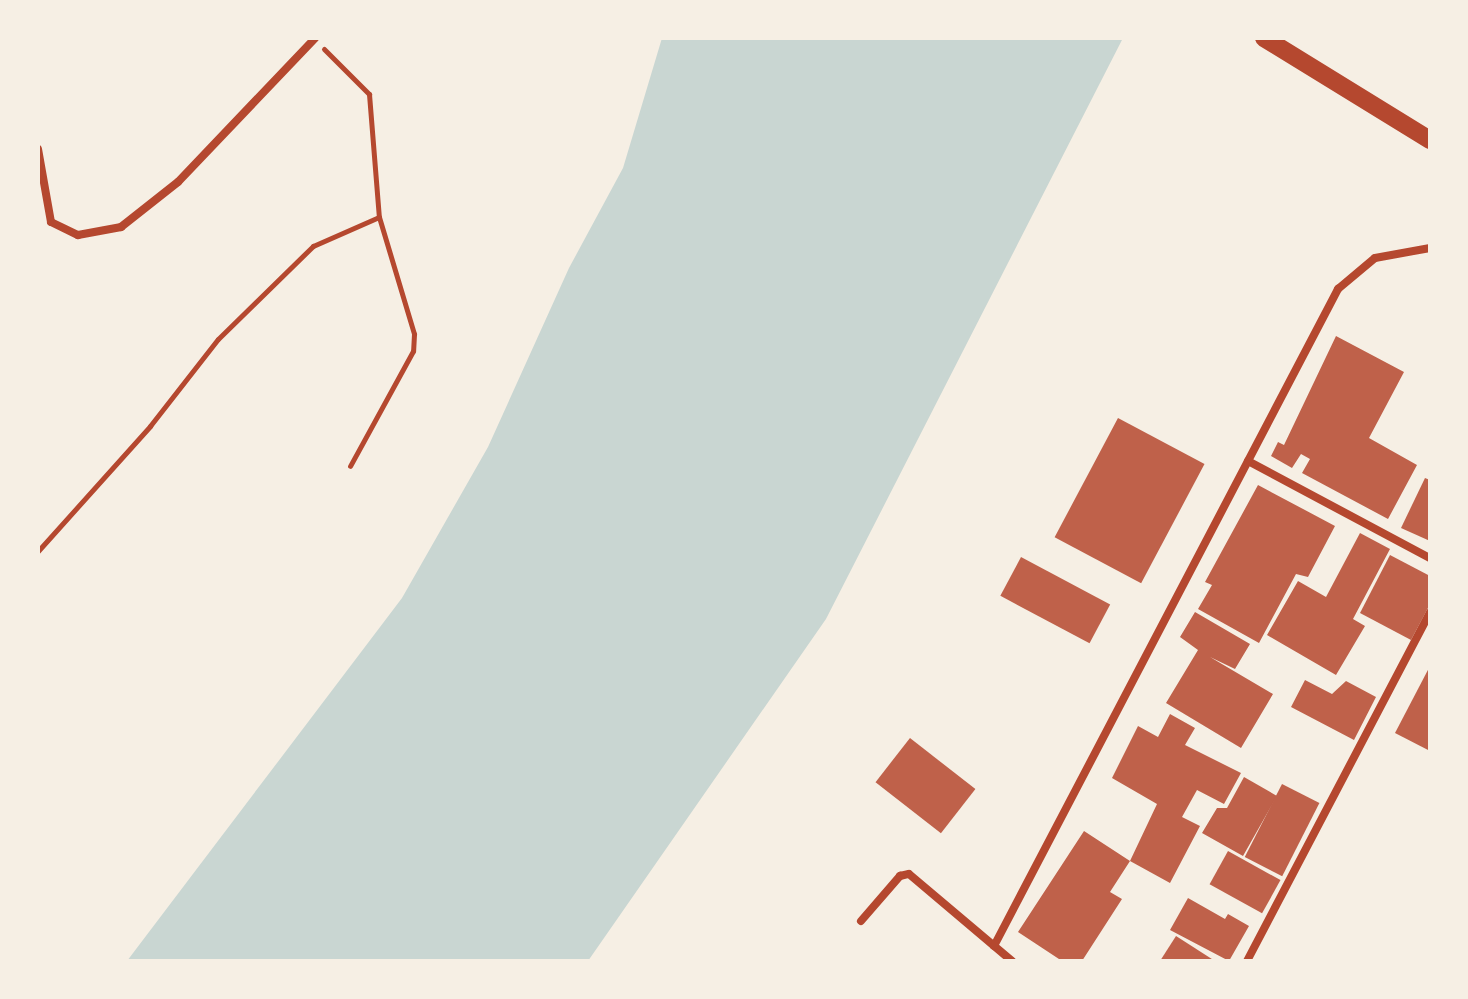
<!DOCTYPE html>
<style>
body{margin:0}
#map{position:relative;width:1468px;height:999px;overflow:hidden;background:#f6efe4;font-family:"Fira Sans Condensed",sans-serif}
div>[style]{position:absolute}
.water>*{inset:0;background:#c9d6d2}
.building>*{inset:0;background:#bf614a;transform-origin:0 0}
.path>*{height:5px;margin:-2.5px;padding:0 2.5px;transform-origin:2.5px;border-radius:2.5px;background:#b5482f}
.minor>*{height:8px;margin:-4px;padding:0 4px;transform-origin:4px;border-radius:4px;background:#b5482f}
.trunk>*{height:18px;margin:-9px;padding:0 9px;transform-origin:9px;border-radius:9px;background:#b5482f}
span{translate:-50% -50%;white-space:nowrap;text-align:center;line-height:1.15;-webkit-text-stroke:7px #f6efe4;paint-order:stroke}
.frame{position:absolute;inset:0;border:40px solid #f6efe4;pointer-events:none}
</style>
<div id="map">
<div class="water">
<div style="clip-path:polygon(662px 38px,1123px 38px,826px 619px,588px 961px,127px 961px,402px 598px,488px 447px,569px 268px,623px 168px)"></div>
</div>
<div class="building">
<div style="clip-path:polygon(1336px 336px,1404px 372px,1369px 438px,1417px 465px,1388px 519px,1302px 473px,1310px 459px,1301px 454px,1292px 468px,1271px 456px,1278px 442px,1284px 445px)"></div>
<div style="left:1118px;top:418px;width:98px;height:135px;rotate:28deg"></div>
<div style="clip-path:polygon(1425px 478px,1430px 480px,1430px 541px,1401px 528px)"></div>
<div style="clip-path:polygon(1258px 485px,1335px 526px,1308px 577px,1296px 574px,1259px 643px,1198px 609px,1212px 585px,1205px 582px)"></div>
<div style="clip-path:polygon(1360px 533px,1390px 549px,1353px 619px,1365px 626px,1336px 675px,1267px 635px,1298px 581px,1326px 597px)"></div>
<div style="clip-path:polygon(1390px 555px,1430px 576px,1430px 604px,1411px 640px,1360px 613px)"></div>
<div style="left:1021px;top:557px;width:101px;height:44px;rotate:28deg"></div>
<div style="clip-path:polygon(1195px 612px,1250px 644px,1235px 669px,1210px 657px,1273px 694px,1241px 748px,1166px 703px,1198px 650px,1180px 637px)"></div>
<div style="clip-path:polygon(1430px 666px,1430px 751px,1395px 733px)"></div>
<div style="clip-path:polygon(1305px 680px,1332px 694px,1346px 681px,1376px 697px,1354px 740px,1291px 707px)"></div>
<div style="clip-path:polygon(1170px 714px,1195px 728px,1185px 745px,1241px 773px,1224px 804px,1197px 790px,1182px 817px,1200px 826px,1170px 883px,1130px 861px,1157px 804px,1112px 778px,1138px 726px,1158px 737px)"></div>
<div style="left:910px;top:738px;width:83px;height:56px;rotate:38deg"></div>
<div style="clip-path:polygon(1244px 777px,1277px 796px,1243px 856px,1202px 833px,1217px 808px,1227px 808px)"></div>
<div style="left:1282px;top:784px;width:42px;height:82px;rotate:27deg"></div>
<div style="clip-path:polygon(1084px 831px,1130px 861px,1110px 892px,1122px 899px,1082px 961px,1062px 961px,1018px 932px)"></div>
<div style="left:1228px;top:851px;width:60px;height:38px;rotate:29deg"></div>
<div style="clip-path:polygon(1188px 898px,1225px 919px,1228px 914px,1249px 926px,1229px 961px,1170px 930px)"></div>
<div style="clip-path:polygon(1176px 936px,1215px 961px,1160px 961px)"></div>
</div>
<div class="path">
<div style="left:324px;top:49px;width:64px;rotate:45deg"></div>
<div style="left:369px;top:94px;width:123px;rotate:85.4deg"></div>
<div style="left:379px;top:217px;width:122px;rotate:73.3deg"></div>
<div style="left:414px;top:334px;width:17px;rotate:93deg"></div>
<div style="left:413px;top:351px;width:131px;rotate:118.7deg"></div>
<div style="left:38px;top:551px;width:168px;rotate:-48.1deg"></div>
<div style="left:150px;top:426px;width:110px;rotate:-52deg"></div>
<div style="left:218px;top:339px;width:133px;rotate:-44.4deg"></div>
<div style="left:313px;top:246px;width:72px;rotate:-23.7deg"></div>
</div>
<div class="minor">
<div style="left:38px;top:149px;width:74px;rotate:79.9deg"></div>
<div style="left:51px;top:222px;width:30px;rotate:26deg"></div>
<div style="left:78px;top:235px;width:44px;rotate:-10.5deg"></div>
<div style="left:121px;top:227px;width:73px;rotate:-38.3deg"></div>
<div style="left:178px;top:182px;width:199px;rotate:-46.4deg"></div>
<div style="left:1248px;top:461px;width:206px;rotate:28.1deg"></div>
<div style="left:861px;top:921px;width:60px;rotate:-49.1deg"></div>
<div style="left:900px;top:876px;width:9px;rotate:-13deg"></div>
<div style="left:909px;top:874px;width:135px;rotate:40.2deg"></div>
<div style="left:994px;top:946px;width:742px;rotate:-62.36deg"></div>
<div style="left:1338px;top:289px;width:48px;rotate:-40deg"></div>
<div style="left:1375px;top:258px;width:56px;rotate:-10.3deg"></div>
<div style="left:1247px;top:961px;width:394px;rotate:-62.3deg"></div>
</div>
<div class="trunk">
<div style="left:1264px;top:38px;width:195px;rotate:31.6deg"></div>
</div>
<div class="frame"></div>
</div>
